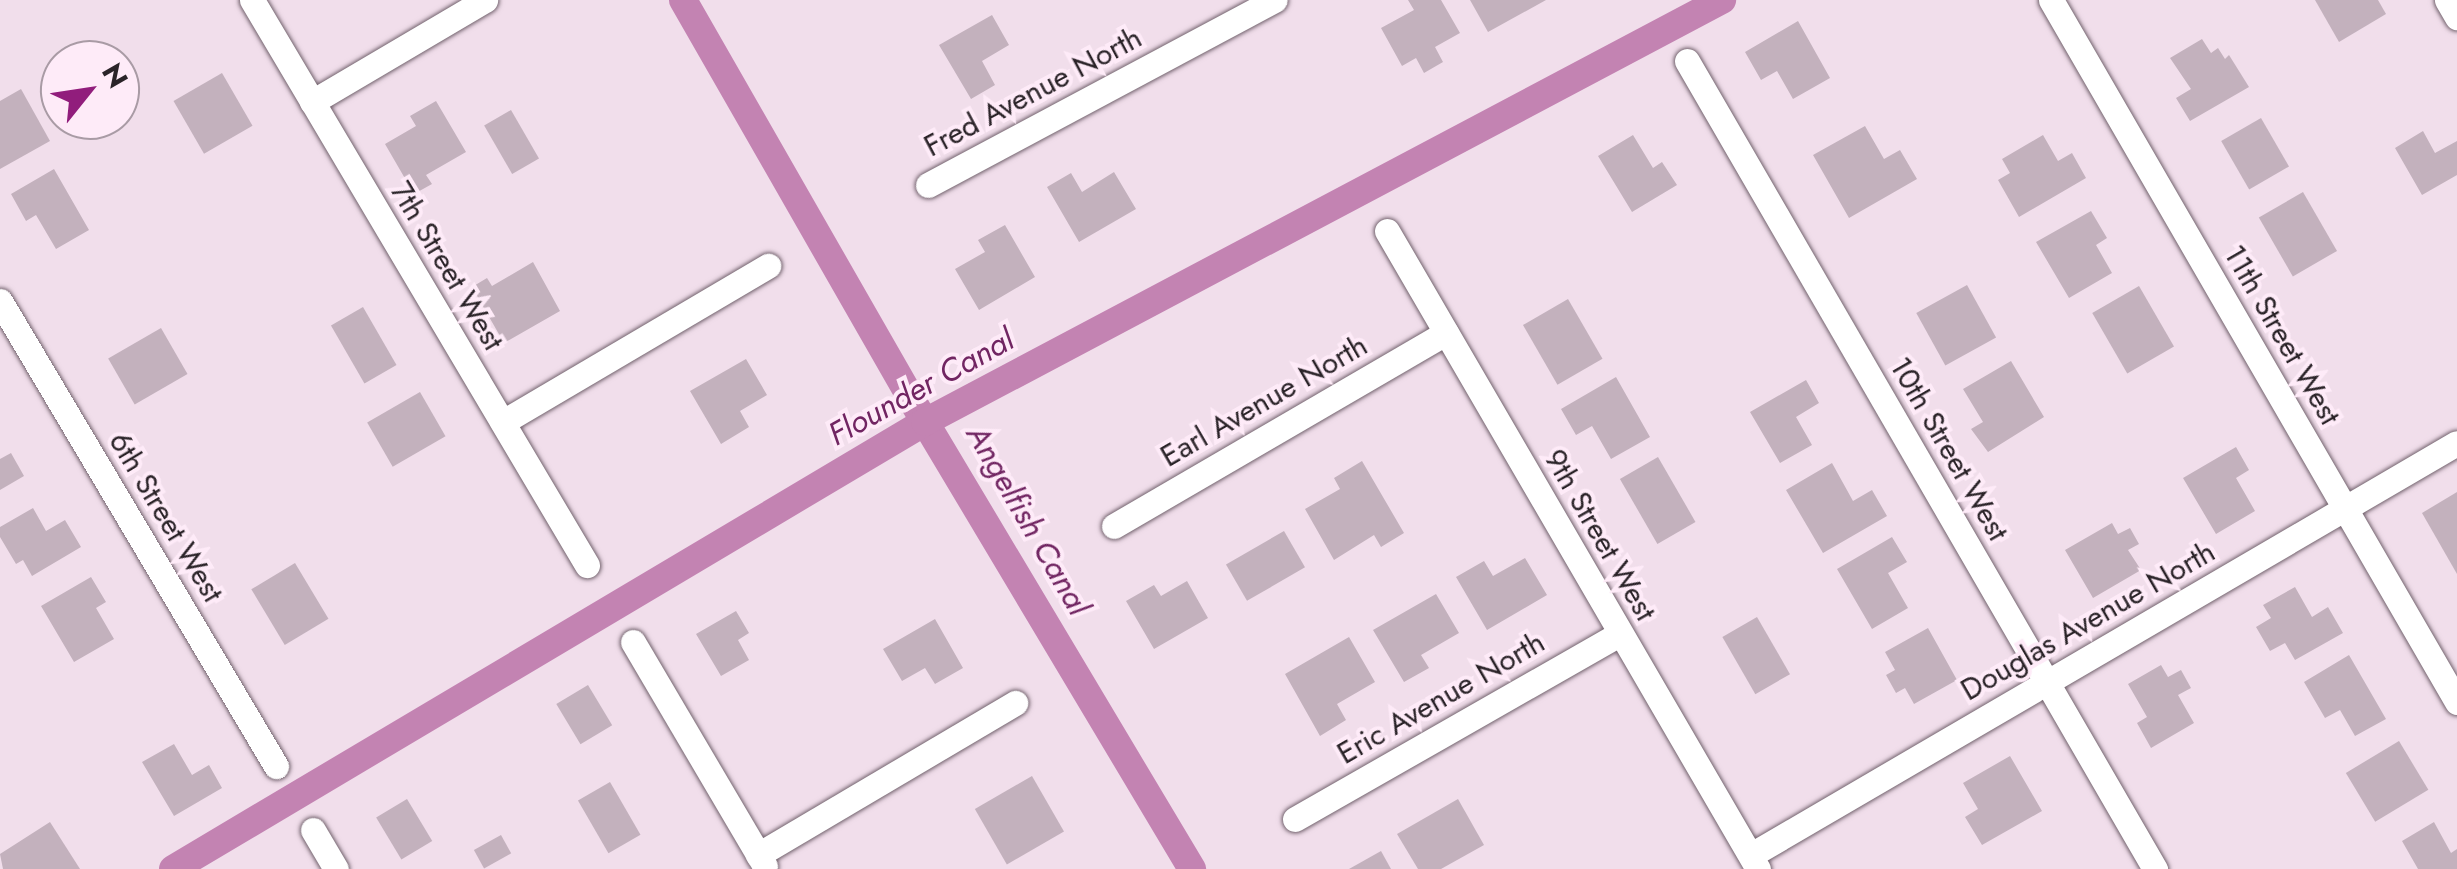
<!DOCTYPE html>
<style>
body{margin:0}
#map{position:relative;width:2457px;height:869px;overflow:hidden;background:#f1deeb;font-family:Jost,sans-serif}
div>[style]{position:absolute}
.canal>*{height:28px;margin:-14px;padding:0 14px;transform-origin:14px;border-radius:14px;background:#c383b2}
.building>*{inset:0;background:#c3b1bd;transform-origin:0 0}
.roads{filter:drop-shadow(0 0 2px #72626d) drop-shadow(0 0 2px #72626d)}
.minor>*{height:25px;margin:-12.5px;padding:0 12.5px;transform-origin:12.5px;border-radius:12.5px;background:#fff}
span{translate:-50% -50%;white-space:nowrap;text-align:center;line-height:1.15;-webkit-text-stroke:8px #feebf8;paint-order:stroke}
.street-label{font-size:30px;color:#2a2328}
.water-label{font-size:32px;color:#712562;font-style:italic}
.north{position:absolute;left:40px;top:40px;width:100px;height:100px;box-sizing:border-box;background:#feebf8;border:2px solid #a99ba5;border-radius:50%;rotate:60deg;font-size:28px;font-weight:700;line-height:40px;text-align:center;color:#2a2328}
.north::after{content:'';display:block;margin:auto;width:35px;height:45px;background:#911d7c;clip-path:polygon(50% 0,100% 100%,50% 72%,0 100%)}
</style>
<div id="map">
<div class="canal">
<div style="left:683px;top:0;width:486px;rotate:60.2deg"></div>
<div style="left:925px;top:422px;width:521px;rotate:59.15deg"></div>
<div style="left:173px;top:869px;width:875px;rotate:-30.73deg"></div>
<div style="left:925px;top:422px;width:902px;rotate:-27.9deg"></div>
</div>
<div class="building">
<div style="clip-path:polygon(1408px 0,1441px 0,1460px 33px,1435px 47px,1443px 62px,1424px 73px,1416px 58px,1402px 66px,1381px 28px,1414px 10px)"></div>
<div style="clip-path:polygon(1470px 0,1546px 0,1488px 32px)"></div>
<div style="clip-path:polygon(2315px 0,2378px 0,2386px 14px,2339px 42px)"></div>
<div style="clip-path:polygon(992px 15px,1009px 45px,982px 61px,995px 85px,971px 99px,939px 45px)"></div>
<div style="clip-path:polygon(1798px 21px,1830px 78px,1793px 99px,1777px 71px,1761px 80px,1745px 52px)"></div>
<div style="clip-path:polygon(2202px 39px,2211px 53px,2218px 48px,2225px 59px,2229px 55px,2249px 87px,2190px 121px,2176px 98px,2191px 89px,2170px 58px)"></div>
<div style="left:222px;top:73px;width:61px;height:56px;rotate:60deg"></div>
<div style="clip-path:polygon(21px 89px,50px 141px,0 169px,0 101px)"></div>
<div style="clip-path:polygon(436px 101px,466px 152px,426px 175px,432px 184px,414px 194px,385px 144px,416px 126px,410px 116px)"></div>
<div style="left:511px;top:110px;width:56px;height:31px;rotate:60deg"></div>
<div style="left:2261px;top:118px;width:56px;height:46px;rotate:60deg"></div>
<div style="clip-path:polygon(1865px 126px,1884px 159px,1900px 150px,1917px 179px,1849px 218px,1813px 155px)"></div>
<div style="clip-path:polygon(2423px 131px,2435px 153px,2457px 141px,2457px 175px,2422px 195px,2395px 148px)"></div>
<div style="clip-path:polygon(1633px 135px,1653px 168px,1662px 162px,1677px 185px,1632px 212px,1598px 156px)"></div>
<div style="clip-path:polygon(2043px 135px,2058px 161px,2072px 153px,2086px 178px,2019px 217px,1998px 180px,2010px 173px,2002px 159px)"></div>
<div style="clip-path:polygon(54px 169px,89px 230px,56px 249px,36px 215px,26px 221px,11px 194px)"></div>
<div style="clip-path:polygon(1114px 172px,1136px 209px,1079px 242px,1047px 187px,1071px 173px,1082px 192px)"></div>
<div style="left:2303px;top:192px;width:68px;height:51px;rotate:60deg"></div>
<div style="clip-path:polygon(2091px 211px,2107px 238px,2096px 245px,2112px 273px,2069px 298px,2036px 242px)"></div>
<div style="clip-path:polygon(1005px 225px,1035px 277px,979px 310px,955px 269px,985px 252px,978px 240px)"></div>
<div style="clip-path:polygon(533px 262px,560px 311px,504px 343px,472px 287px,487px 278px,492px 286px)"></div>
<div style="left:1967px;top:285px;width:60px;height:58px;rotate:61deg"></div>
<div style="left:2139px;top:286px;width:70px;height:54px;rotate:60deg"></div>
<div style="left:1568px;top:299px;width:69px;height:52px;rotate:60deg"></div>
<div style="left:363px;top:307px;width:67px;height:37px;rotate:60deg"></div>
<div style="left:161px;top:328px;width:53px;height:61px;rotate:60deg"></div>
<div style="clip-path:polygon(746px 359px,767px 395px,740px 411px,749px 427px,721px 444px,690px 391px)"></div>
<div style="clip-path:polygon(2011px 361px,2044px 417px,1988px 452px,1971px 429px,1983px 422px,1963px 389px)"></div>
<div style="clip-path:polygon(1616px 377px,1650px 437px,1611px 459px,1592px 426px,1576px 435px,1561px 409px)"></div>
<div style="clip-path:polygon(1806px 380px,1819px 403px,1796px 417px,1812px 445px,1780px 463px,1750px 412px)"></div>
<div style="left:420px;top:392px;width:51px;height:61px;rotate:60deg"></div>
<div style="clip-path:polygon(2236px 447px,2249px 470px,2236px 478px,2255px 511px,2216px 534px,2183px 478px)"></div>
<div style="clip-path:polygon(11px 453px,24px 476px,0 490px,0 459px)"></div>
<div style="left:1658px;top:457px;width:75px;height:44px;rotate:60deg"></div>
<div style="clip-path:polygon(1362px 461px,1404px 533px,1381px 547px,1374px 535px,1334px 560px,1305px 509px,1340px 489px,1334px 478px)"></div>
<div style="clip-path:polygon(1832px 463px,1853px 501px,1872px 490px,1887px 516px,1823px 553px,1786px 490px)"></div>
<div style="clip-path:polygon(2457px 492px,2457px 574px,2422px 513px)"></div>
<div style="clip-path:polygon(33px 508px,46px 531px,65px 520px,81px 547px,32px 576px,23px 560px,16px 564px,0 537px,0 527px)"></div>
<div style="clip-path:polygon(2112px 523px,2118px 534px,2130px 528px,2139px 544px,2128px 550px,2141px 570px,2093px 598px,2065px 550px)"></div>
<div style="left:1284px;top:531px;width:42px;height:67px;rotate:60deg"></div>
<div style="clip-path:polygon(1892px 537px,1907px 562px,1888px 573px,1908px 608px,1872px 629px,1837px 569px)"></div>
<div style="clip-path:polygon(1525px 558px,1547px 595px,1487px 630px,1456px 577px,1484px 561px,1493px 576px)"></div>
<div style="left:295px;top:563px;width:65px;height:51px;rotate:59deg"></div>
<div style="clip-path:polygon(91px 577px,106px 602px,96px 608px,114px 639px,74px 662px,41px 606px)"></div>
<div style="clip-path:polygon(1187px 581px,1208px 618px,1154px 649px,1126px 601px,1154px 585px,1161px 596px)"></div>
<div style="clip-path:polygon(2295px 587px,2312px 617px,2328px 607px,2343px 633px,2295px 660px,2285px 643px,2270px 651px,2256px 627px,2271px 618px,2263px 605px)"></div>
<div style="clip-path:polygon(1436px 594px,1459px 633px,1421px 655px,1429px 668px,1404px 682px,1373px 630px)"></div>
<div style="clip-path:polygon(736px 611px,749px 633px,738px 640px,749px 660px,721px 676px,696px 634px)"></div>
<div style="left:1757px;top:617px;width:66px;height:40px;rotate:60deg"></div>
<div style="clip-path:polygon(935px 619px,963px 668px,935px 684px,925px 668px,902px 681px,883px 649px)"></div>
<div style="clip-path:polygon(1928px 628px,1957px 680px,1914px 704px,1905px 688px,1896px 693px,1886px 675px,1895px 670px,1885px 652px)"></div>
<div style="clip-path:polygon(1349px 637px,1375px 682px,1337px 704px,1346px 720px,1320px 736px,1285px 674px)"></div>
<div style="clip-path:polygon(2349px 655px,2386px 719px,2355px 736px,2340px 710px,2325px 718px,2304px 682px)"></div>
<div style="clip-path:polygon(2161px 665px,2168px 677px,2181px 670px,2191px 688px,2178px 695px,2194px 723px,2151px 748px,2137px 723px,2147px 717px,2128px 684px)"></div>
<div style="left:588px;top:685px;width:47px;height:37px;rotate:59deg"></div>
<div style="left:2399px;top:741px;width:57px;height:62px;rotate:59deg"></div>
<div style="clip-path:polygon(174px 744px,192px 775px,209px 765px,222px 788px,174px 816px,142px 762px)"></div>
<div style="clip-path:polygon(2010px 756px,2042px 811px,1982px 845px,1965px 817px,1978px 809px,1963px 783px)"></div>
<div style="left:1032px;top:776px;width:64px;height:66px;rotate:60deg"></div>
<div style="left:610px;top:782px;width:61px;height:37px;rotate:60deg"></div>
<div style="left:407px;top:799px;width:49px;height:36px;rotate:59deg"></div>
<div style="clip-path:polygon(1458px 799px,1484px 845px,1441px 869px,1418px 869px,1397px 834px)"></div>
<div style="clip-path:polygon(50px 822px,80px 869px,3px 869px,0 854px)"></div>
<div style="clip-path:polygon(2434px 822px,2451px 853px,2457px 849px,2457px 869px,2418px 869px,2402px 841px)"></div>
<div style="left:501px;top:835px;width:21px;height:31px;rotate:61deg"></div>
<div style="clip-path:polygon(1381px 851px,1391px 869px,1349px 869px)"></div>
</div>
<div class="roads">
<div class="minor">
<div style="left:252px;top:0;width:657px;rotate:59.34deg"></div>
<div style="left:2051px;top:0;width:811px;rotate:59.96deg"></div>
<div style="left:2447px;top:0;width:20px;rotate:60deg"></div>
<div style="left:1687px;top:61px;width:934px;rotate:59.92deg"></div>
<div style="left:312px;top:102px;width:201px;rotate:-30.5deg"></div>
<div style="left:928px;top:185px;width:393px;rotate:-28.1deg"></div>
<div style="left:1387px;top:231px;width:738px;rotate:59.82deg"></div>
<div style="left:0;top:301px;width:541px;rotate:59.31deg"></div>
<div style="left:503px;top:422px;width:308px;rotate:-30.5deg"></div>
<div style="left:1114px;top:526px;width:384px;rotate:-30.2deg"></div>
<div style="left:633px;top:642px;width:260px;rotate:59.5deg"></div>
<div style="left:1295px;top:819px;width:373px;rotate:-29.7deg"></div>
<div style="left:313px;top:830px;width:45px;rotate:59.5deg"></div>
<div style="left:758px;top:855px;width:299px;rotate:-30.6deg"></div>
<div style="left:1751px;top:855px;width:817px;rotate:-30.27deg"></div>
</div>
</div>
<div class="street-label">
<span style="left:1033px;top:92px;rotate:-28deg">Fred Avenue North</span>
<span style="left:447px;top:266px;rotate:59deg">7th Street West</span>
<span style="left:2282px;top:335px;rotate:60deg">11th Street West</span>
<span style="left:1264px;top:401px;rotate:-30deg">Earl Avenue North</span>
<span style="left:1949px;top:449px;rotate:60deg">10th Street West</span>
<span style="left:166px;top:517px;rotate:59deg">6th Street West</span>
<span style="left:1600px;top:535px;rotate:60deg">9th Street West</span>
<span style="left:2088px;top:621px;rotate:-30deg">Douglas Avenue North</span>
<span style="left:1441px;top:698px;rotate:-30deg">Eric Avenue North</span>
</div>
<div class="water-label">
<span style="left:921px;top:387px;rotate:-29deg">Flounder Canal</span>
<span style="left:1028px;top:520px;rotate:60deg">Angelfish Canal</span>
</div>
<div class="north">N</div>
</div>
